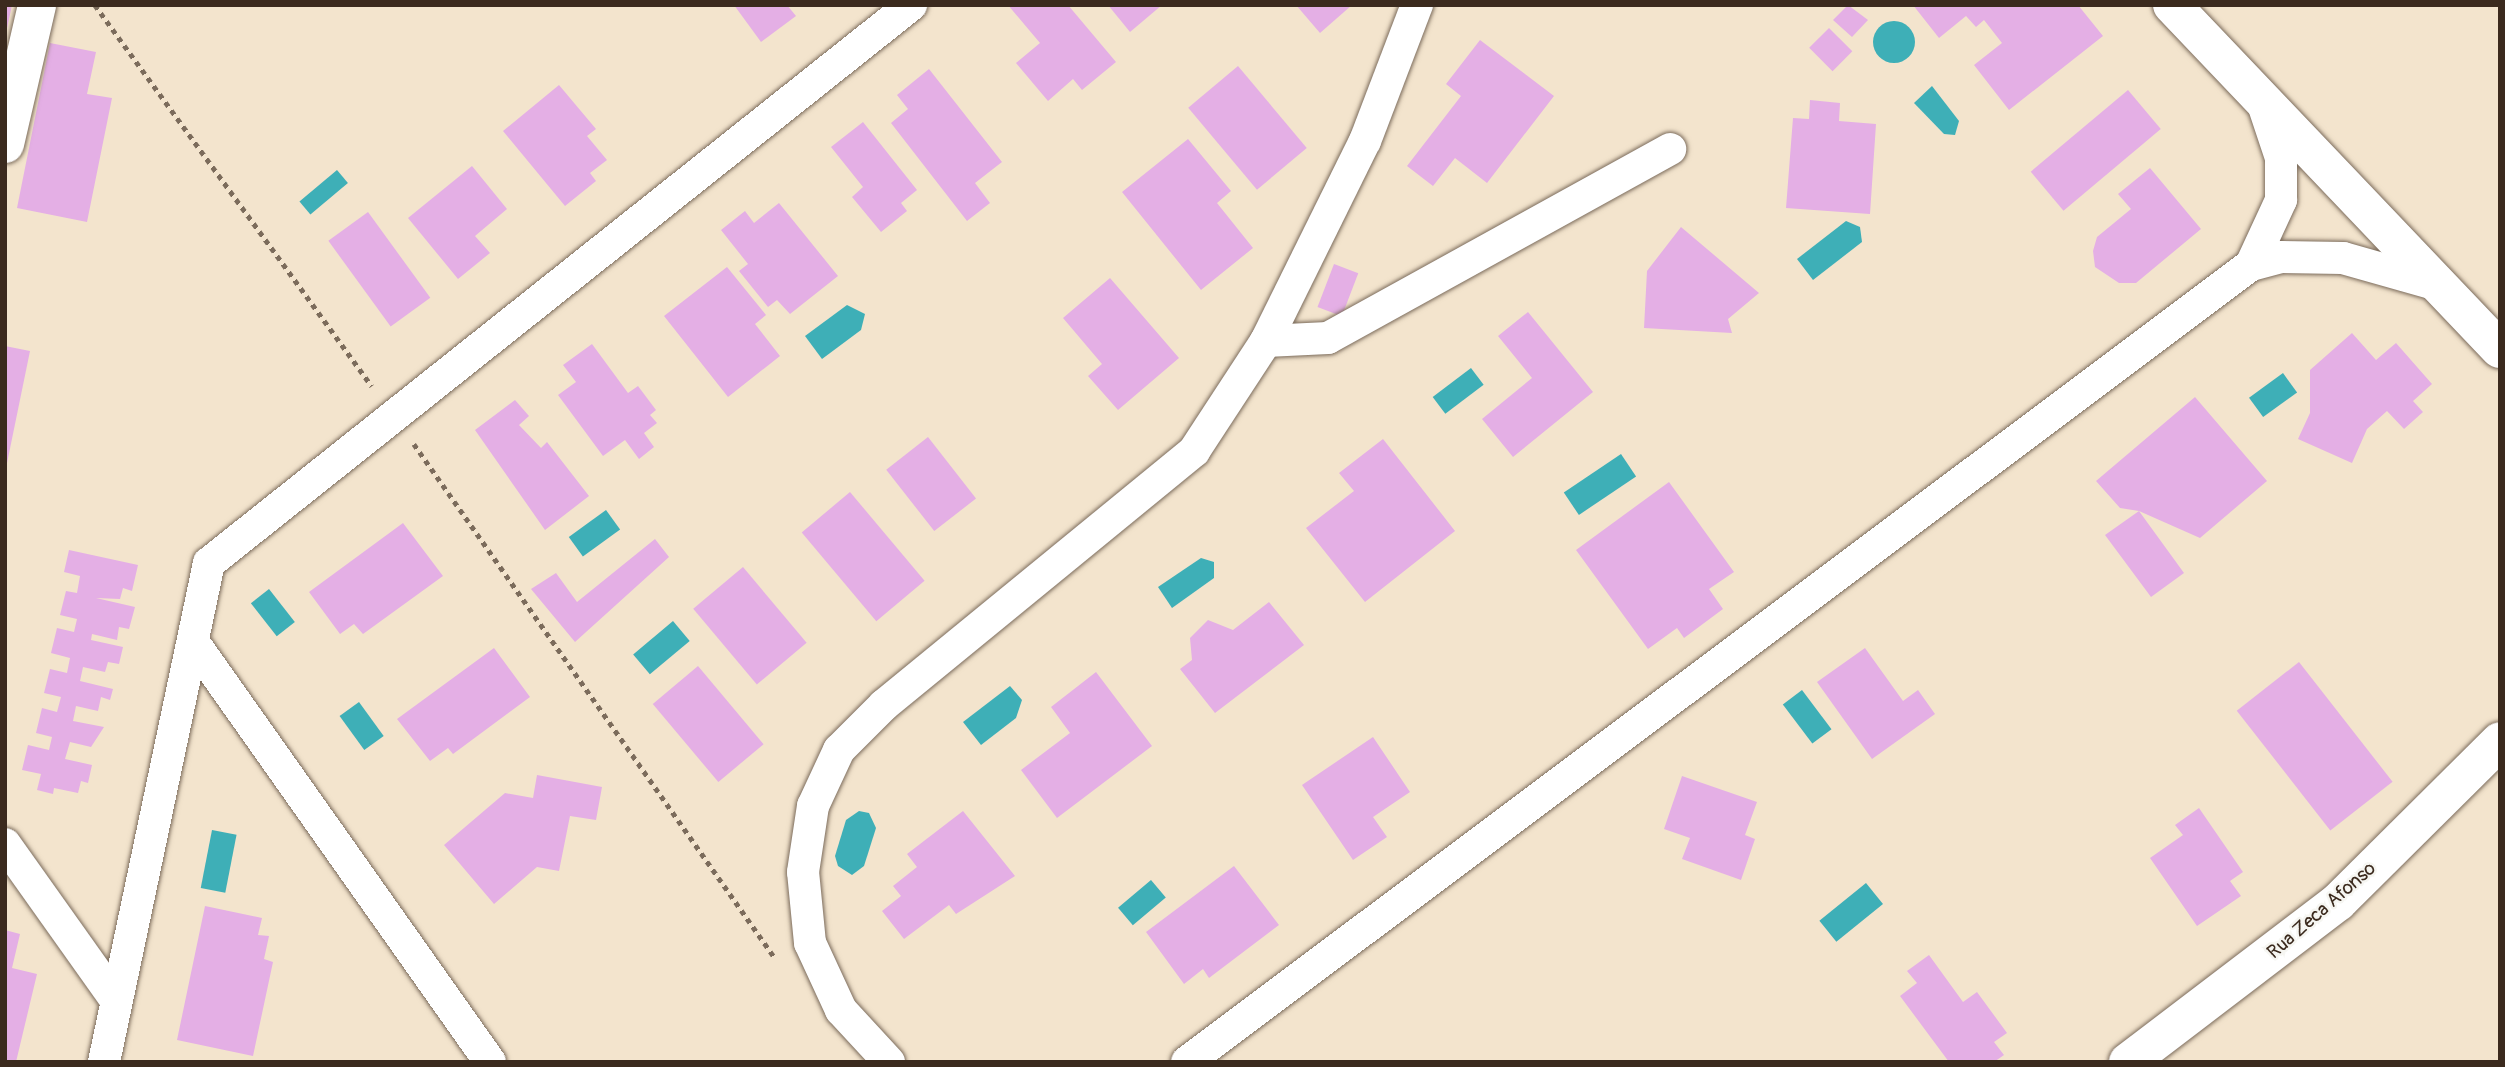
<!DOCTYPE html>
<style>
body{margin:0}
#map{position:relative;width:2505px;height:1067px;overflow:hidden;background:#f3e4cd;font-family:Pangolin,sans-serif}
div>[style]{position:absolute}
.water>*{inset:0;background:#3eafb7;transform-origin:0 0}
.round{border-radius:50%}
.building>*{inset:0;background:#e4afe5;transform-origin:0 0}
.path>*{height:4.5px;margin-top:-2.25px;transform-origin:0;background:repeating-linear-gradient(90deg,#7b6b5b 0 5px,transparent 0 10px)}
.roads{filter:drop-shadow(0 0 2px #7b6b5b) drop-shadow(0 0 2px #7b6b5b)}
.minor>*{height:32px;margin:-16px;padding:0 16px;transform-origin:16px;border-radius:16px;background:#fff}
.tertiary>*{height:38px;margin:-19px;padding:0 19px;transform-origin:19px;border-radius:19px;background:#fff}
span{translate:-50% -50%;white-space:nowrap;text-align:center;line-height:1.15;-webkit-text-stroke:5px #f6f6f2;paint-order:stroke}
.street-label{font-size:19px;color:#3b2a1e}
.frame{position:absolute;inset:0;border:7px solid #3b2a1e;pointer-events:none}
</style>
<div id="map">
<div class="water">
<div class="round" style="left:1873px;top:21px;width:42px;height:42px"></div>
<div style="clip-path:polygon(1932px 86px,1959px 121px,1955px 135px,1944px 134px,1914px 103px)"></div>
<div style="left:337px;top:170px;width:17px;height:49px;rotate:50deg"></div>
<div style="clip-path:polygon(1846px 221px,1860px 227px,1862px 242px,1813px 280px,1797px 259px)"></div>
<div style="clip-path:polygon(847px 305px,865px 314px,861px 330px,822px 359px,805px 336px)"></div>
<div style="left:1471px;top:368px;width:21px;height:48px;rotate:53deg"></div>
<div style="left:2283px;top:373px;width:24px;height:42px;rotate:54deg"></div>
<div style="left:1621px;top:454px;width:27px;height:69px;rotate:56deg"></div>
<div style="left:606px;top:510px;width:24px;height:46px;rotate:54deg"></div>
<div style="clip-path:polygon(1201px 558px,1214px 562px,1214px 578px,1172px 608px,1158px 587px)"></div>
<div style="left:269px;top:589px;width:42px;height:23px;rotate:52deg"></div>
<div style="left:673px;top:621px;width:26px;height:52px;rotate:50deg"></div>
<div style="clip-path:polygon(1010px 686px,1022px 700px,1016px 718px,981px 745px,963px 722px)"></div>
<div style="left:1802px;top:690px;width:49px;height:24px;rotate:53deg"></div>
<div style="left:359px;top:702px;width:42px;height:24px;rotate:54deg"></div>
<div style="clip-path:polygon(859px 811px,869px 813px,876px 828px,864px 866px,852px 875px,838px 866px,835px 856px,846px 820px)"></div>
<div style="left:212px;top:830px;width:25px;height:59px;rotate:11deg"></div>
<div style="left:1151px;top:880px;width:23px;height:43px;rotate:50deg"></div>
<div style="left:1866px;top:883px;width:27px;height:60px;rotate:51deg"></div>
</div>
<div class="building">
<div style="clip-path:polygon(5px 5px,12px 5px,6px 33px,5px 33px)"></div>
<div style="clip-path:polygon(734px 5px,787px 5px,796px 16px,761px 42px)"></div>
<div style="clip-path:polygon(1008px 5px,1068px 5px,1116px 62px,1082px 90px,1073px 79px,1048px 101px,1016px 63px,1040px 43px)"></div>
<div style="clip-path:polygon(1108px 5px,1162px 5px,1130px 32px)"></div>
<div style="clip-path:polygon(1296px 5px,1352px 5px,1320px 33px)"></div>
<div style="clip-path:polygon(1848px 5px,1868px 20px,1852px 37px,1833px 20px)"></div>
<div style="clip-path:polygon(1913px 5px,2078px 5px,2103px 36px,2009px 110px,1974px 65px,2002px 43px,1984px 20px,1976px 27px,1966px 16px,1939px 38px)"></div>
<div style="left:1829px;top:28px;width:33px;height:28px;rotate:45deg"></div>
<div style="clip-path:polygon(1480px 40px,1554px 96px,1487px 183px,1455px 158px,1433px 186px,1407px 166px,1461px 96px,1446px 84px)"></div>
<div style="clip-path:polygon(50px 43px,96px 52px,87px 94px,112px 98px,87px 222px,17px 208px)"></div>
<div style="left:1238px;top:66px;width:107px;height:65px;rotate:50deg"></div>
<div style="clip-path:polygon(929px 69px,1002px 162px,975px 183px,990px 203px,967px 221px,891px 123px,908px 109px,897px 95px)"></div>
<div style="clip-path:polygon(559px 85px,596px 129px,587px 136px,607px 160px,590px 173px,596px 181px,565px 206px,503px 131px)"></div>
<div style="left:2128px;top:90px;width:51px;height:127px;rotate:50deg"></div>
<div style="clip-path:polygon(1810px 100px,1840px 103px,1839px 121px,1876px 124px,1870px 214px,1786px 208px,1793px 118px,1809px 119px)"></div>
<div style="clip-path:polygon(863px 122px,917px 190px,901px 203px,907px 211px,881px 232px,852px 197px,863px 187px,831px 147px)"></div>
<div style="clip-path:polygon(1188px 139px,1231px 191px,1217px 203px,1253px 248px,1201px 290px,1122px 192px)"></div>
<div style="clip-path:polygon(472px 166px,507px 209px,475px 236px,490px 253px,458px 279px,408px 218px)"></div>
<div style="clip-path:polygon(2150px 168px,2201px 229px,2136px 283px,2119px 283px,2095px 267px,2093px 251px,2097px 237px,2131px 209px,2118px 194px)"></div>
<div style="clip-path:polygon(779px 203px,838px 276px,790px 314px,777px 300px,768px 307px,739px 271px,748px 264px,721px 230px,745px 211px,754px 223px)"></div>
<div style="left:368px;top:212px;width:106px;height:49px;rotate:54deg"></div>
<div style="clip-path:polygon(1681px 227px,1759px 293px,1728px 319px,1732px 333px,1644px 328px,1647px 271px)"></div>
<div style="left:1334px;top:264px;width:26px;height:46px;rotate:21deg"></div>
<div style="clip-path:polygon(727px 267px,766px 315px,755px 324px,780px 356px,728px 397px,664px 316px)"></div>
<div style="clip-path:polygon(1110px 278px,1179px 358px,1118px 410px,1088px 376px,1102px 364px,1063px 318px)"></div>
<div style="clip-path:polygon(1528px 312px,1593px 392px,1513px 457px,1482px 419px,1532px 378px,1498px 336px)"></div>
<div style="clip-path:polygon(2352px 333px,2376px 360px,2396px 343px,2432px 384px,2413px 401px,2423px 412px,2404px 429px,2387px 411px,2367px 429px,2352px 463px,2298px 439px,2310px 413px,2310px 370px)"></div>
<div style="clip-path:polygon(592px 344px,628px 393px,638px 386px,656px 410px,650px 415px,657px 423px,644px 433px,654px 447px,639px 459px,625px 440px,603px 456px,558px 395px,576px 382px,563px 365px)"></div>
<div style="clip-path:polygon(5px 346px,30px 351px,6px 468px,5px 468px)"></div>
<div style="clip-path:polygon(2195px 397px,2267px 481px,2200px 538px,2139px 511px,2184px 573px,2151px 597px,2105px 535px,2139px 511px,2120px 508px,2096px 481px)"></div>
<div style="clip-path:polygon(515px 400px,529px 416px,519px 425px,541px 448px,547px 442px,589px 496px,545px 530px,475px 430px)"></div>
<div style="left:928px;top:437px;width:78px;height:53px;rotate:52deg"></div>
<div style="clip-path:polygon(1383px 439px,1455px 531px,1365px 602px,1306px 528px,1354px 491px,1339px 473px)"></div>
<div style="clip-path:polygon(1669px 482px,1734px 572px,1709px 589px,1723px 609px,1684px 638px,1677px 628px,1648px 649px,1576px 550px)"></div>
<div style="left:850px;top:492px;width:116px;height:63px;rotate:50deg"></div>
<div style="clip-path:polygon(403px 523px,443px 576px,363px 634px,354px 624px,340px 634px,309px 592px)"></div>
<div style="clip-path:polygon(655px 539px,669px 557px,575px 642px,531px 589px,556px 573px,577px 602px)"></div>
<div style="clip-path:polygon(69px 550px,138px 565px,132px 591px,123px 588px,120px 599px,96px 598px,135px 607px,129px 629px,119px 627px,117px 640px,92px 634px,91px 640px,123px 647px,119px 664px,108px 662px,105px 672px,83px 667px,80px 681px,113px 689px,110px 700px,101px 697px,98px 711px,76px 706px,73px 721px,104px 727px,91px 747px,70px 742px,65px 759px,92px 765px,88px 783px,81px 781px,78px 793px,54px 788px,53px 794px,37px 790px,41px 774px,22px 770px,28px 745px,49px 750px,52px 737px,36px 733px,42px 708px,57px 712px,61px 697px,44px 693px,50px 669px,67px 673px,70px 658px,51px 653px,57px 628px,74px 632px,77px 619px,60px 615px,66px 591px,77px 593px,80px 576px,64px 572px)"></div>
<div style="left:743px;top:567px;width:99px;height:65px;rotate:50deg"></div>
<div style="clip-path:polygon(1269px 602px,1304px 645px,1215px 713px,1180px 669px,1192px 660px,1190px 638px,1208px 620px,1233px 630px)"></div>
<div style="clip-path:polygon(494px 648px,530px 697px,453px 754px,448px 748px,430px 761px,397px 719px)"></div>
<div style="clip-path:polygon(1865px 648px,1903px 701px,1918px 690px,1935px 714px,1872px 759px,1817px 682px)"></div>
<div style="left:2299px;top:662px;width:152px;height:79px;rotate:52deg"></div>
<div style="left:698px;top:666px;width:102px;height:59px;rotate:50deg"></div>
<div style="clip-path:polygon(1096px 672px,1152px 746px,1057px 818px,1021px 770px,1070px 733px,1051px 707px)"></div>
<div style="clip-path:polygon(1373px 737px,1410px 792px,1373px 817px,1387px 837px,1353px 860px,1302px 785px)"></div>
<div style="clip-path:polygon(537px 775px,602px 787px,596px 820px,570px 816px,559px 871px,537px 867px,494px 904px,444px 845px,505px 793px,533px 798px)"></div>
<div style="clip-path:polygon(1682px 776px,1757px 802px,1745px 835px,1755px 839px,1741px 880px,1682px 859px,1690px 838px,1664px 829px)"></div>
<div style="clip-path:polygon(2199px 808px,2243px 872px,2230px 881px,2241px 896px,2197px 926px,2150px 858px,2183px 835px,2175px 825px)"></div>
<div style="clip-path:polygon(963px 811px,1015px 876px,956px 914px,949px 905px,904px 939px,882px 911px,901px 896px,893px 886px,917px 867px,907px 854px)"></div>
<div style="clip-path:polygon(1234px 866px,1279px 925px,1209px 978px,1203px 969px,1184px 984px,1146px 932px)"></div>
<div style="clip-path:polygon(205px 906px,262px 918px,258px 935px,269px 936px,264px 959px,273px 962px,253px 1056px,177px 1040px)"></div>
<div style="clip-path:polygon(5px 930px,20px 934px,12px 968px,37px 974px,16px 1062px,5px 1062px)"></div>
<div style="clip-path:polygon(1929px 955px,1963px 1002px,1977px 992px,2007px 1033px,1994px 1042px,2004px 1055px,1994px 1062px,1949px 1062px,1900px 996px,1917px 983px,1907px 971px)"></div>
</div>
<div class="path">
<div style="left:95px;top:5px;width:471px;rotate:54deg"></div>
<div style="left:414px;top:444px;width:628px;rotate:54.92deg"></div>
</div>
<div class="roads">
<div class="minor">
<div style="left:2251px;top:265px;width:72px;rotate:-65.2deg"></div>
<div style="left:2281px;top:200px;width:42px;rotate:-90deg"></div>
<div style="left:2281px;top:158px;width:51px;rotate:-108.4deg"></div>
<div style="left:1266px;top:341px;width:62px;rotate:-2.8deg"></div>
<div style="left:1328px;top:338px;width:391px;rotate:-28.9deg"></div>
<div style="left:194px;top:643px;width:513px;rotate:54.76deg"></div>
<div style="left:5px;top:844px;width:190px;rotate:54.6deg"></div>
<div style="left:104px;top:1062px;width:510px;rotate:-78.12deg"></div>
<div style="left:209px;top:563px;width:897px;rotate:-38.48deg"></div>
<div style="left:889px;top:1062px;width:71px;rotate:-132.7deg"></div>
<div style="left:841px;top:1010px;width:74px;rotate:-114.8deg"></div>
<div style="left:810px;top:943px;width:71px;rotate:-95.6deg"></div>
<div style="left:803px;top:872px;width:67px;rotate:-81.4deg"></div>
<div style="left:813px;top:806px;width:62px;rotate:-65.1deg"></div>
<div style="left:839px;top:750px;width:64px;rotate:-45deg"></div>
<div style="left:884px;top:705px;width:401px;rotate:-39.3deg"></div>
<div style="left:1194px;top:451px;width:131px;rotate:-56.8deg"></div>
<div style="left:1266px;top:341px;width:223px;rotate:-63.7deg"></div>
<div style="left:1365px;top:141px;width:146px;rotate:-69.1deg"></div>
<div style="left:1187px;top:1062px;width:1329px;rotate:-36.84deg"></div>
<div style="left:2251px;top:265px;width:31px;rotate:-15deg"></div>
<div style="left:2281px;top:257px;width:62px;rotate:0.9deg"></div>
<div style="left:2343px;top:258px;width:102px;rotate:15.9deg"></div>
</div>
<div class="tertiary">
<div style="left:2172px;top:5px;width:475px;rotate:46.4deg"></div>
<div style="left:5px;top:144px;width:143px;rotate:-77deg"></div>
<div style="left:2128px;top:1062px;width:264px;rotate:-37.3deg"></div>
<div style="left:2338px;top:902px;width:228px;rotate:-44.8deg"></div>
</div>
</div>
<div class="street-label">
<span style="left:2322px;top:911px;rotate:-41deg">Rua Zeca Afonso</span>
</div>
<div class="frame"></div>
</div>
